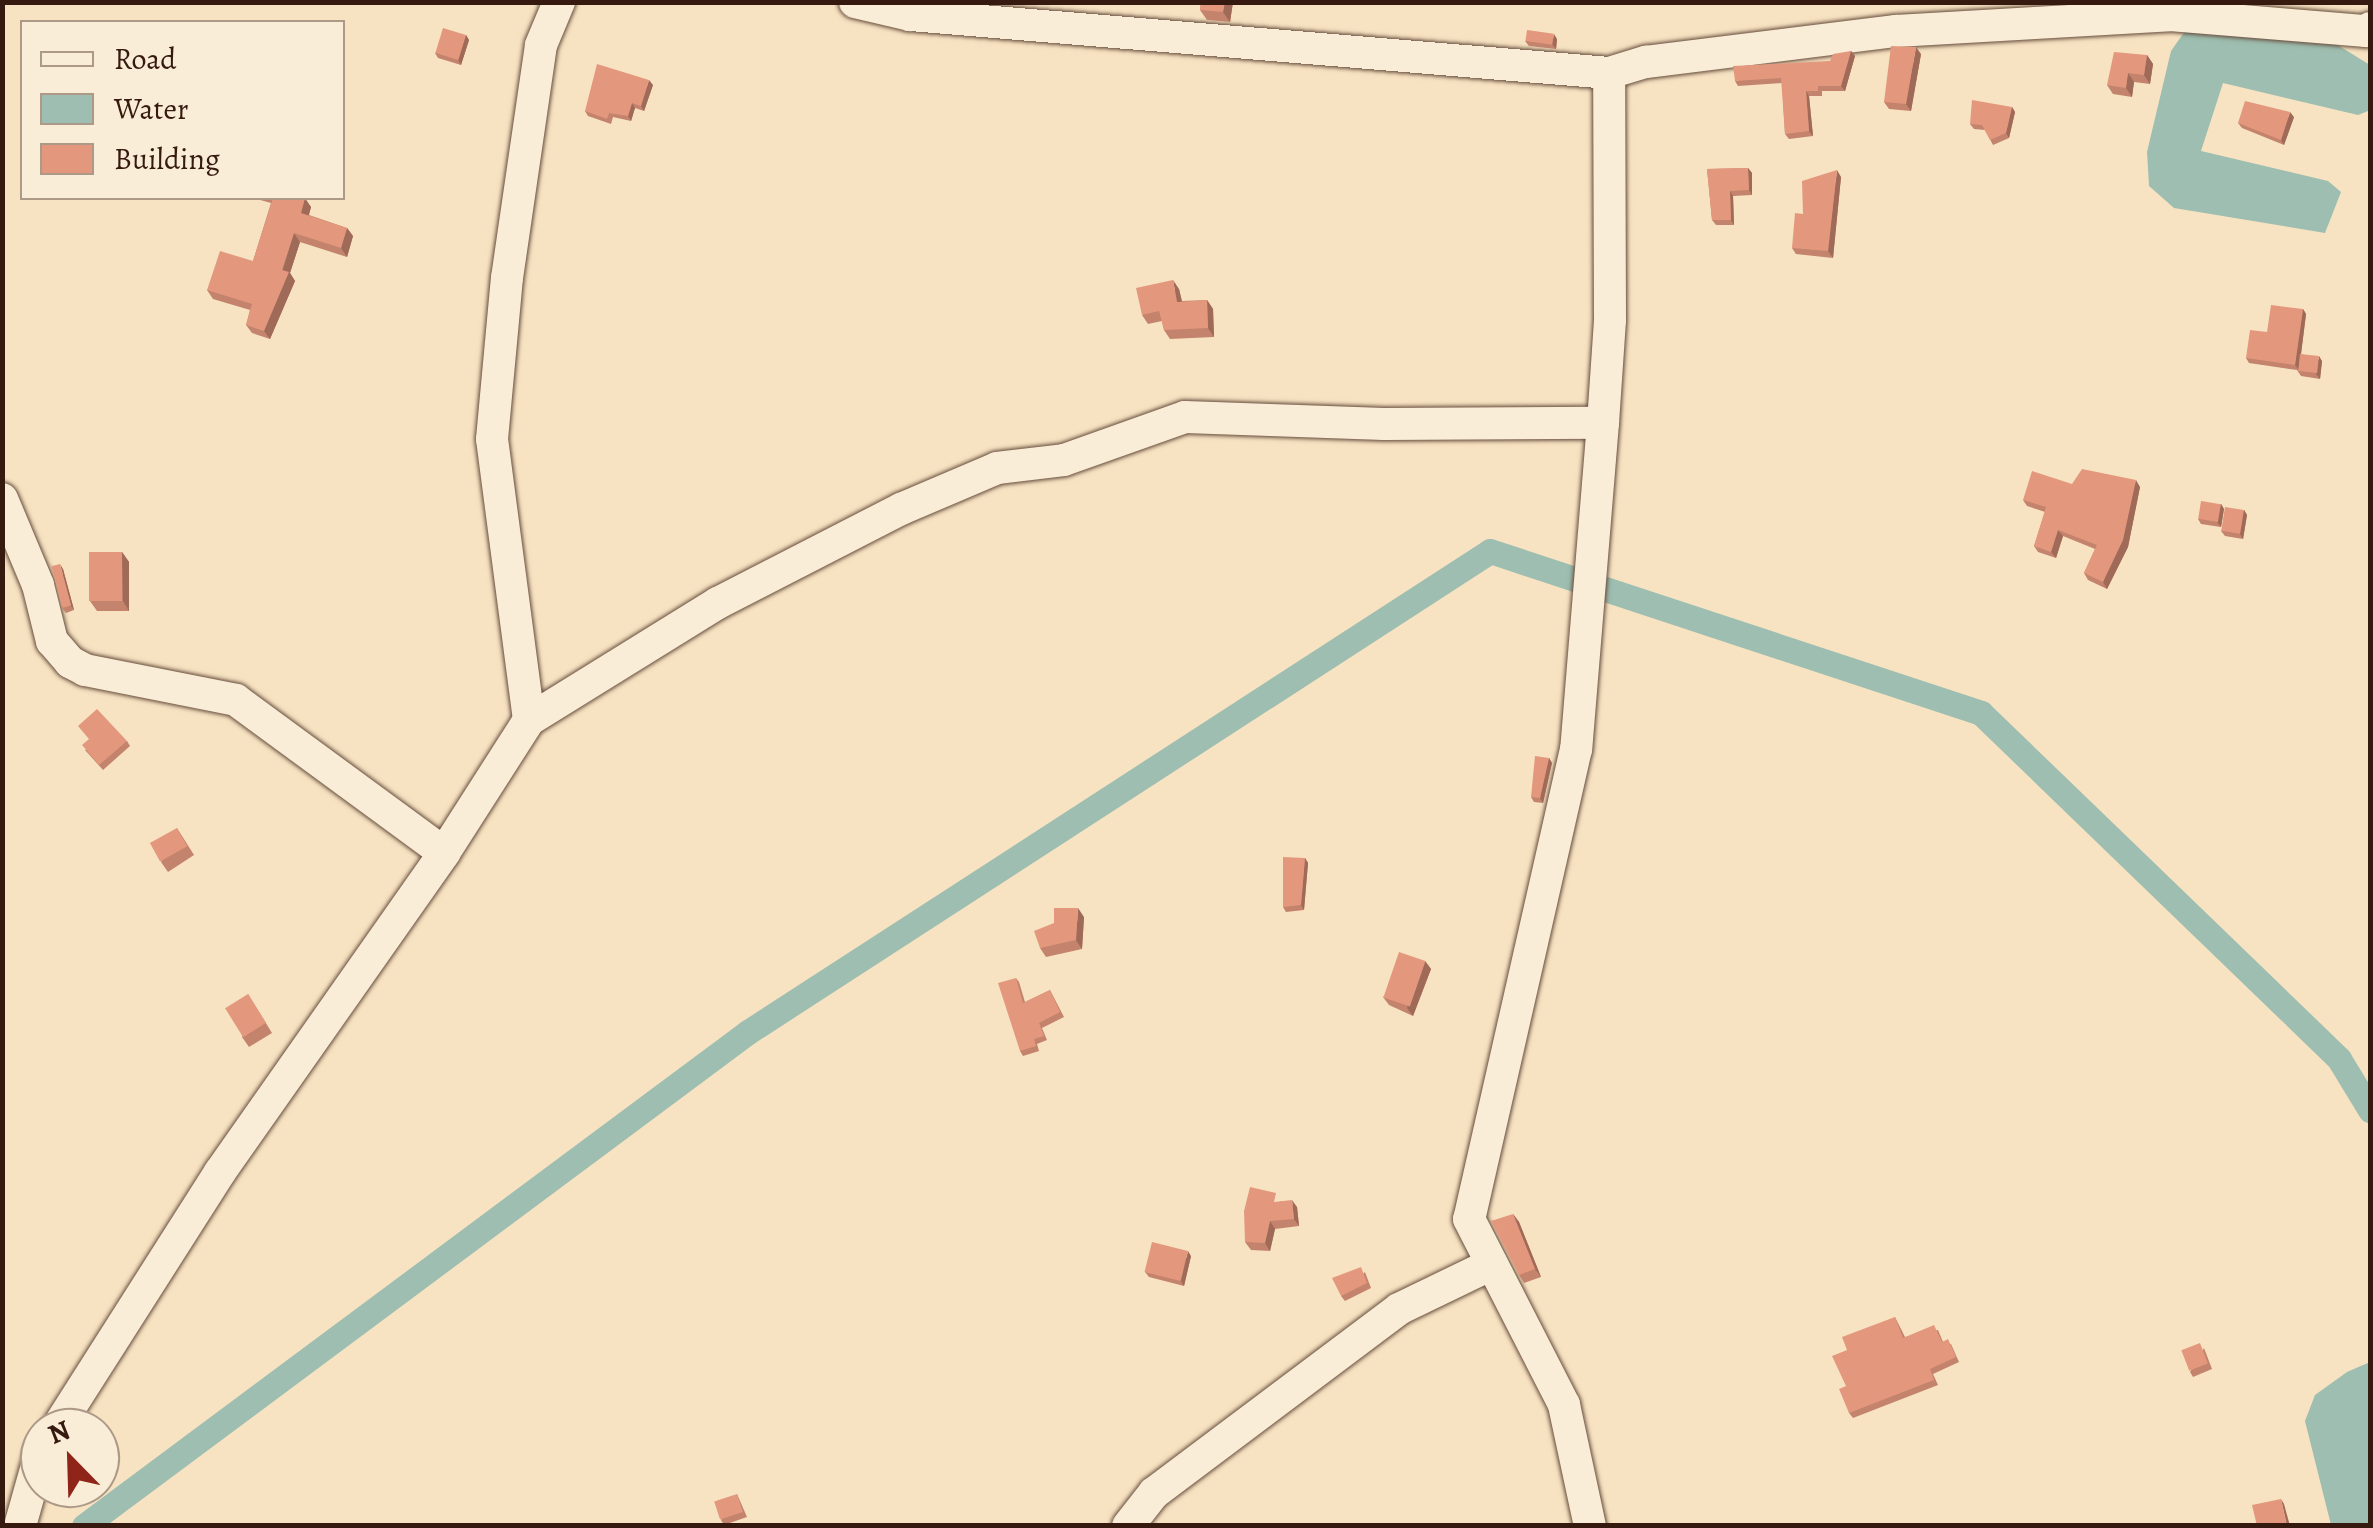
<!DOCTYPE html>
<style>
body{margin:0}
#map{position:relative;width:2373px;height:1528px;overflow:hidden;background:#f7e3c2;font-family:Alegreya,serif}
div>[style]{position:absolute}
.water>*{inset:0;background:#9dbeb0}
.canal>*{height:25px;margin:-12.5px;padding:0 12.5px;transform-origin:12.5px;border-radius:12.5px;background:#9dbeb0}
.roads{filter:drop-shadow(0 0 2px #664c3c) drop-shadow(0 0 2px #664c3c)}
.minor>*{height:32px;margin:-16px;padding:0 16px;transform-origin:16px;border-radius:16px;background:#faedd7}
.wall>*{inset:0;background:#c3836c}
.shaded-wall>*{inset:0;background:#9f6a58}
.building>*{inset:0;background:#e3987e;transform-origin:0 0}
span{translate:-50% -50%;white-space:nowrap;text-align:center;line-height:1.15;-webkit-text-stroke:10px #faedd7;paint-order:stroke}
.frame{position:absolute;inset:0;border:5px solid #361a10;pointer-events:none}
.legend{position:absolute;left:20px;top:20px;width:325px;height:180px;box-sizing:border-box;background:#faedd7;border:2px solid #ac9987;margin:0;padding:12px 18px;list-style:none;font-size:30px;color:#361a10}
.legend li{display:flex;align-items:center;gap:20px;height:50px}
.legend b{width:50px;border:2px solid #ac9987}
.north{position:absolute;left:20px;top:1408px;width:100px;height:100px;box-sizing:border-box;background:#faedd7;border:2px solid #ac9987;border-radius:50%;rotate:337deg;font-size:28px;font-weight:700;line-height:40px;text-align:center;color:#361a10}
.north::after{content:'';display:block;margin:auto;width:35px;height:45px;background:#8f2418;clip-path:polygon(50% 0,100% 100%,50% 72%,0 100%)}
</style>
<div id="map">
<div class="water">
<div style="clip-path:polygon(2185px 31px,2331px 41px,2370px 65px,2368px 111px,2358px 115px,2223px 83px,2201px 151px,2328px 181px,2341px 192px,2325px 233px,2174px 208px,2149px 186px,2147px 152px,2171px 51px)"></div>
<div style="clip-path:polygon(2370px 1362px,2370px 1525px,2331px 1525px,2305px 1421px,2315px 1395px,2347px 1372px)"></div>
</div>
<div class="canal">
<div style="left:84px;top:1526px;width:828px;rotate:-36.65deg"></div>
<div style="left:748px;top:1032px;width:884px;rotate:-32.95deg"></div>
<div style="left:1490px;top:551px;width:517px;rotate:18.26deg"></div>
<div style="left:1981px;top:713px;width:498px;rotate:44deg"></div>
<div style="left:2339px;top:1059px;width:60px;rotate:58.7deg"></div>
</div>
<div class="roads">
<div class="minor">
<div style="left:855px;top:2px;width:57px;rotate:13.3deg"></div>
<div style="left:910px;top:15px;width:701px;rotate:4.74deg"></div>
<div style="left:1603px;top:423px;width:103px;rotate:-86.1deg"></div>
<div style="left:1610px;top:320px;width:247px;rotate:-90.2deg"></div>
<div style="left:1609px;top:73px;width:39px;rotate:-17deg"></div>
<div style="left:1646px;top:62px;width:252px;rotate:-7.1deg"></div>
<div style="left:1896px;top:31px;width:274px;rotate:-3.3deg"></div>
<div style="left:2170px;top:15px;width:197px;rotate:4.7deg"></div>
<div style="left:2366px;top:31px;width:5px;rotate:-37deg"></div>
<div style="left:2px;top:499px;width:93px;rotate:67.3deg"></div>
<div style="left:38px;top:585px;width:58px;rotate:76deg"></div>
<div style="left:52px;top:641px;width:28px;rotate:49deg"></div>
<div style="left:70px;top:662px;width:17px;rotate:28deg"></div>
<div style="left:85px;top:670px;width:154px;rotate:11.2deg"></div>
<div style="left:236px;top:700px;width:258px;rotate:36.3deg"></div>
<div style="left:529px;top:720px;width:222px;rotate:-31.8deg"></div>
<div style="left:718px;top:603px;width:206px;rotate:-27.2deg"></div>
<div style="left:901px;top:509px;width:104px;rotate:-23.1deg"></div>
<div style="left:997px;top:468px;width:67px;rotate:-6.8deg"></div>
<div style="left:1064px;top:460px;width:128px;rotate:-19.6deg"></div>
<div style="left:1185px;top:417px;width:199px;rotate:2deg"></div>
<div style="left:1384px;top:424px;width:219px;rotate:-0.3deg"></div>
<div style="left:1603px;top:423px;width:327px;rotate:94.7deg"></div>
<div style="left:1576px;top:749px;width:482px;rotate:102.8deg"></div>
<div style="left:1469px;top:1219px;width:209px;rotate:62.9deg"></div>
<div style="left:1564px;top:1405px;width:124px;rotate:77.9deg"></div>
<div style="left:57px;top:1428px;width:303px;rotate:-57.5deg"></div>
<div style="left:220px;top:1172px;width:390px;rotate:-54.9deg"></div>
<div style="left:444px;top:853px;width:158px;rotate:-57.4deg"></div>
<div style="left:529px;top:720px;width:283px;rotate:-97.5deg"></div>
<div style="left:492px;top:439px;width:162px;rotate:-84.7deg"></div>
<div style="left:507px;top:278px;width:235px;rotate:-81.7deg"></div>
<div style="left:541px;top:45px;width:47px;rotate:-67.3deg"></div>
<div style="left:20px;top:1526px;width:74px;rotate:-74.3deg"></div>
<div style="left:1128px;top:1526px;width:42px;rotate:-51.8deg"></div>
<div style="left:1154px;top:1493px;width:306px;rotate:-36.9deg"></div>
<div style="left:1399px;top:1309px;width:103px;rotate:-25.8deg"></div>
</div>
</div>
<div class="wall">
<div style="clip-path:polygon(1201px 2px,1233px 2px,1230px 22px,1207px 20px,1200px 10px)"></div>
<div style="clip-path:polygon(466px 35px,469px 40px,461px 65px,438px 58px,435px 53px)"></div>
<div style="clip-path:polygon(1557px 39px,1556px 49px,1529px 46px,1525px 41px)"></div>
<div style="clip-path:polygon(1851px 51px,1855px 56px,1845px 91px,1822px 91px,1822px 96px,1809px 96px,1813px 136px,1789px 139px,1785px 134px,1782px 83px,1738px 86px,1735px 81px,1830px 61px)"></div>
<div style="clip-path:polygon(1921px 54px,1911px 111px,1889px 109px,1884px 102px)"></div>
<div style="clip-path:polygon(2147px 55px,2153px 64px,2150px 84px,2134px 82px,2132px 97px,2113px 94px,2107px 85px)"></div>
<div style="clip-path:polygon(653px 85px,644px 111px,635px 108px,631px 121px,613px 117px,611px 124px,588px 116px,585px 111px)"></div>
<div style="clip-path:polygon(2012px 107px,2015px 112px,2009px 138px,1993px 145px,1985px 130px,1974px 129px,1970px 124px)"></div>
<div style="clip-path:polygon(2294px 117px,2284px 145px,2242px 128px,2238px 123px)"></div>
<div style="clip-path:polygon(1748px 168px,1752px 173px,1752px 195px,1733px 196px,1734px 225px,1716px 225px,1712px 220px,1707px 169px)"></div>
<div style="clip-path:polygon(1841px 177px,1833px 258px,1796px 254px,1792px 248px,1803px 214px)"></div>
<div style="clip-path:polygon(253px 198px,303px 198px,311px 207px,309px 215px,347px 228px,353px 236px,347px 257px,300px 242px,290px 273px,295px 281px,270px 339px,252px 333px,246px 325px,250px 310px,213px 299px,207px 290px,253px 261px,271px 203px)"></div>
<div style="clip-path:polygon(1179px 289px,1182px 301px,1207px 300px,1213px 309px,1214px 337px,1170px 339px,1164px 330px,1162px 321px,1148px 324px,1142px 315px)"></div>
<div style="clip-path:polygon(2303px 309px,2306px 314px,2301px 354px,2322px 361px,2320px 379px,2301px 376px,2297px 370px,2249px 363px,2246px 358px,2267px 332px)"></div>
<div style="clip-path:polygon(2072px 484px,2140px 487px,2128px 547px,2107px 589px,2088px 580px,2084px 573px,2095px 549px,2063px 536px,2056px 558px,2038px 552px,2034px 546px,2045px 512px,2027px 506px,2023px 500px)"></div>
<div style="clip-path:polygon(2221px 504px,2224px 509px,2221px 527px,2201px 524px,2198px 519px)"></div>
<div style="clip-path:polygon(2244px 510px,2247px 515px,2243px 539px,2225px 536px,2221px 531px)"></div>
<div style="clip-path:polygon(122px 552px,129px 562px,129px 611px,97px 611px,90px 601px)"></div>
<div style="clip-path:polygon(63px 569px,74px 610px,66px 613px,62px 608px)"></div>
<div style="clip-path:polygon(127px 741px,130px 746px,103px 770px,85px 750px)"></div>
<div style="clip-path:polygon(1549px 758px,1552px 763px,1543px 803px,1534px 802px,1531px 797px)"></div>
<div style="clip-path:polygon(177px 828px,194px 855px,168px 872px,161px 862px)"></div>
<div style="clip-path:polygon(1305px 858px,1308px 863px,1304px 910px,1286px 912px,1283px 907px)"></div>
<div style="clip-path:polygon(1084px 917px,1082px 949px,1046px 957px,1040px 948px)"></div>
<div style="clip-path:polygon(1425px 961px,1431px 969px,1413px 1016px,1389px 1005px,1383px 997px)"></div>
<div style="clip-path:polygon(1016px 978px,1019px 982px,1025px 1002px,1050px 990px,1064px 1017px,1042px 1028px,1047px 1040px,1037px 1044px,1039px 1051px,1023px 1056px,1020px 1051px)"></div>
<div style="clip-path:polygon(248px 994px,272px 1033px,249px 1047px,242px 1037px)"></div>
<div style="clip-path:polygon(1281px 1201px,1297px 1207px,1299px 1226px,1275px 1229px,1270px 1251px,1251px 1250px,1245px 1242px)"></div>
<div style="clip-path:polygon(1513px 1214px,1519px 1222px,1541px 1277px,1524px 1283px,1519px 1275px)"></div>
<div style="clip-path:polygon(1191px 1256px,1184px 1286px,1149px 1277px,1145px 1272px)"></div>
<div style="clip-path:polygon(1365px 1272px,1371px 1288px,1345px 1301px,1341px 1296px)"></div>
<div style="clip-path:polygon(1895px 1317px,1905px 1337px,1938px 1330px,1943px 1342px,1951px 1344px,1959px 1362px,1933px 1374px,1938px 1385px,1853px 1418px,1849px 1413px,1846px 1386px,1847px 1350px)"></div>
<div style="clip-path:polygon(2204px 1348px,2212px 1369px,2193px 1377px,2190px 1372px)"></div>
<div style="clip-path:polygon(737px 1494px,747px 1517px,724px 1525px,721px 1520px)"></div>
</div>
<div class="shaded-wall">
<div style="clip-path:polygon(1225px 2px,1233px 2px,1230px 22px,1223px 12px)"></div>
<div style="clip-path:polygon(1554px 34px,1557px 39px,1556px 49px,1552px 44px)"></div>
<div style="clip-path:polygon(466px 35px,469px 40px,461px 65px,458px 60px)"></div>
<div style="clip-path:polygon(1916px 47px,1921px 54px,1911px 111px,1906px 104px)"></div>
<div style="clip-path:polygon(1851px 51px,1855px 56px,1845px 91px,1841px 86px)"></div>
<div style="clip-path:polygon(2147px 55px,2153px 64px,2150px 84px,2144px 75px)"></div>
<div style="clip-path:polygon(2128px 73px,2134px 82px,2132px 97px,2126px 88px)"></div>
<div style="clip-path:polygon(649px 80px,653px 85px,644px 111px,641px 106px)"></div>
<div style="clip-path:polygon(1806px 91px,1809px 96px,1813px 136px,1809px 131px)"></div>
<div style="clip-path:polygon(632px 103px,635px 108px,631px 121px,628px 116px)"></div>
<div style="clip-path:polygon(2012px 107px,2015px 112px,2009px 138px,2006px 133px)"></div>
<div style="clip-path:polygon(2290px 112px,2294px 117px,2284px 145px,2281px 140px)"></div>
<div style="clip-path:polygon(1748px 168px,1752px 173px,1752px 195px,1749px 190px)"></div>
<div style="clip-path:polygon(1837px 170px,1841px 177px,1833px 258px,1828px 251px)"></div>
<div style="clip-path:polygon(1730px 191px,1733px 196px,1734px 225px,1731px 220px)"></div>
<div style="clip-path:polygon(305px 198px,311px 207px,307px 221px,301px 213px)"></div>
<div style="clip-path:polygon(347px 228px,353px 236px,347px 257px,341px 248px)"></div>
<div style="clip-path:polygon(294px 233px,300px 242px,290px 273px,295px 281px,270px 339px,264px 331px)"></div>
<div style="clip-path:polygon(1173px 280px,1179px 289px,1184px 311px,1177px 302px)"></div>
<div style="clip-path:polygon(1207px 300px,1213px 309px,1214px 337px,1208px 328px)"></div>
<div style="clip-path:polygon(2303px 309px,2306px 314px,2299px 370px,2295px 365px)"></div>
<div style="clip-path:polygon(2319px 356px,2322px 361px,2320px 379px,2316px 374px)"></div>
<div style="clip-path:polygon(2136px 480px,2140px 487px,2128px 547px,2107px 589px,2103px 582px)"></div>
<div style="clip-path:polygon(2221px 504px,2224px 509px,2221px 527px,2217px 522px)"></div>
<div style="clip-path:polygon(2244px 510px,2247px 515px,2243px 539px,2240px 534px)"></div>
<div style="clip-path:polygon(2058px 530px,2063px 536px,2056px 558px,2051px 552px)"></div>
<div style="clip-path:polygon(122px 552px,129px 562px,129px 611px,123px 601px)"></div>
<div style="clip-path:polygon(60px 564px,63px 569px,74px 610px,71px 606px)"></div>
<div style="clip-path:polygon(1549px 758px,1552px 763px,1543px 803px,1540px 798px)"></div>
<div style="clip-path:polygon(1305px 858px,1308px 863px,1304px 910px,1301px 905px)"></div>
<div style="clip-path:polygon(1078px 908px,1084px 917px,1082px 949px,1076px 940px)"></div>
<div style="clip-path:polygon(1425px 961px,1431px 969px,1413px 1016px,1407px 1008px)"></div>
<div style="clip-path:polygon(1292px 1200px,1297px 1207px,1299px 1226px,1294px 1219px)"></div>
<div style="clip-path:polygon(1513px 1214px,1519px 1222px,1541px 1277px,1535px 1269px)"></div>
<div style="clip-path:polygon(1270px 1221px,1275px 1229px,1270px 1251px,1265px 1243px)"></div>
<div style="clip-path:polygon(1188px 1251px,1191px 1256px,1184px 1286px,1181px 1281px)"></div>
<div style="clip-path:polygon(2281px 1499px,2284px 1504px,2290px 1526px,2287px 1526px)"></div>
</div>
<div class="building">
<div style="clip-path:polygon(1201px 2px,1225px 2px,1223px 12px,1200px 10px)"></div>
<div style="left:443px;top:28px;width:24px;height:26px;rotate:17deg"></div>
<div style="left:1527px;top:30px;width:27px;height:11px;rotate:8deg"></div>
<div style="clip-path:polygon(1891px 46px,1916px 47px,1906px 104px,1884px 102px)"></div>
<div style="clip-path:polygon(1851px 51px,1841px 86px,1818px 86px,1818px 91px,1806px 91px,1809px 131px,1785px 134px,1781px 78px,1735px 81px,1733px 66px,1830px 61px,1833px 54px)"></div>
<div style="clip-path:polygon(2114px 52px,2147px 55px,2144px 75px,2128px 73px,2126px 88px,2107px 85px)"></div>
<div style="clip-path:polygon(597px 64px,649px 80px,641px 106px,632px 103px,628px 116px,609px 113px,607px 119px,585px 111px)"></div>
<div style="clip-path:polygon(1972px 100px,2012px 107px,2006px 133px,1990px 140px,1982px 125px,1970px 124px)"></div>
<div style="clip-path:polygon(2245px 101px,2290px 112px,2281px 140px,2238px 123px)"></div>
<div style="clip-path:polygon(1748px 168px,1749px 190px,1730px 191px,1731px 220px,1712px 220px,1707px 169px)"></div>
<div style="clip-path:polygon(1837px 170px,1828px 251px,1792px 248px,1795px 213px,1803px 214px,1802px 181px)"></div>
<div style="clip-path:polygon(273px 198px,305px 198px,301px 213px,347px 228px,341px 248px,294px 233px,282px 270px,289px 272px,264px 331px,246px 325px,252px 304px,207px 290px,220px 251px,253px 261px)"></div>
<div style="clip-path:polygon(1173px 280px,1177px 302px,1207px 300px,1208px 328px,1164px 330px,1159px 311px,1142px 315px,1136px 288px)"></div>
<div style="clip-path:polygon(2271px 305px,2303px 309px,2295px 365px,2246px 358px,2250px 330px,2267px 332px)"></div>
<div style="left:2300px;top:354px;width:19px;height:17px;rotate:6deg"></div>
<div style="clip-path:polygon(2082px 469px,2136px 480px,2123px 540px,2103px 582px,2084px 573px,2097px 545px,2058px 530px,2051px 552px,2034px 546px,2046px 507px,2023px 500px,2032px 471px,2072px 484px)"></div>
<div style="left:2201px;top:501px;width:20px;height:18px;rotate:9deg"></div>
<div style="left:2225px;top:507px;width:19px;height:24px;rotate:9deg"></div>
<div style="left:89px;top:552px;width:33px;height:49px"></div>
<div style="left:60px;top:564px;width:43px;height:9px;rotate:75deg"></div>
<div style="clip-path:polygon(97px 709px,127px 741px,99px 765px,82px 745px,89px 739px,78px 726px)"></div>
<div style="clip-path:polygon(1535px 756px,1549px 758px,1540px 798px,1531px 797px)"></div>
<div style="left:177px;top:828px;width:21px;height:31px;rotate:61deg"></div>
<div style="clip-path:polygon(1283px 857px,1305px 858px,1301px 905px,1283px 907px)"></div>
<div style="clip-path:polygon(1054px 908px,1078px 908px,1076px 940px,1040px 948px,1034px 931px,1054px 923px)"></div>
<div style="left:1399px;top:952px;width:28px;height:48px;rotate:19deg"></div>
<div style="clip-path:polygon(1016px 978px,1023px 1003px,1050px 990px,1060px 1012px,1039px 1023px,1044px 1036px,1034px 1039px,1036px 1046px,1020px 1051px,998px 983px)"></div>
<div style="left:248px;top:994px;width:34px;height:27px;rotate:58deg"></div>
<div style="clip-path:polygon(1250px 1187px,1276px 1193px,1274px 1202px,1292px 1200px,1294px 1219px,1270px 1221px,1265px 1243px,1245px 1242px,1244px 1211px)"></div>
<div style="clip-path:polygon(1513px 1214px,1535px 1269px,1519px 1275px,1491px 1221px)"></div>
<div style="left:1152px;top:1242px;width:37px;height:31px;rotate:14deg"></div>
<div style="clip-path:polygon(1361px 1267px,1367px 1283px,1341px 1296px,1332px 1278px)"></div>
<div style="clip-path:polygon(1895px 1317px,1903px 1338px,1934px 1325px,1942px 1342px,1948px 1339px,1956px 1357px,1930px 1369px,1934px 1380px,1849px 1413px,1839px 1389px,1846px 1386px,1832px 1356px,1847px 1350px,1842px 1337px)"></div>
<div style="left:2200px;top:1343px;width:22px;height:20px;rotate:69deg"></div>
<div style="left:737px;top:1494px;width:19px;height:24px;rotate:72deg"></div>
<div style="clip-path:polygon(2281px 1499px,2287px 1526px,2257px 1526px,2252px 1505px)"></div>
</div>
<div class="frame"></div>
<ul class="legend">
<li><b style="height:12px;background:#faedd7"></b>Road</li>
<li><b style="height:28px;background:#9dbeb0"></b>Water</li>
<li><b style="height:28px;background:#e3987e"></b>Building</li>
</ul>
<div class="north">N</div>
</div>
